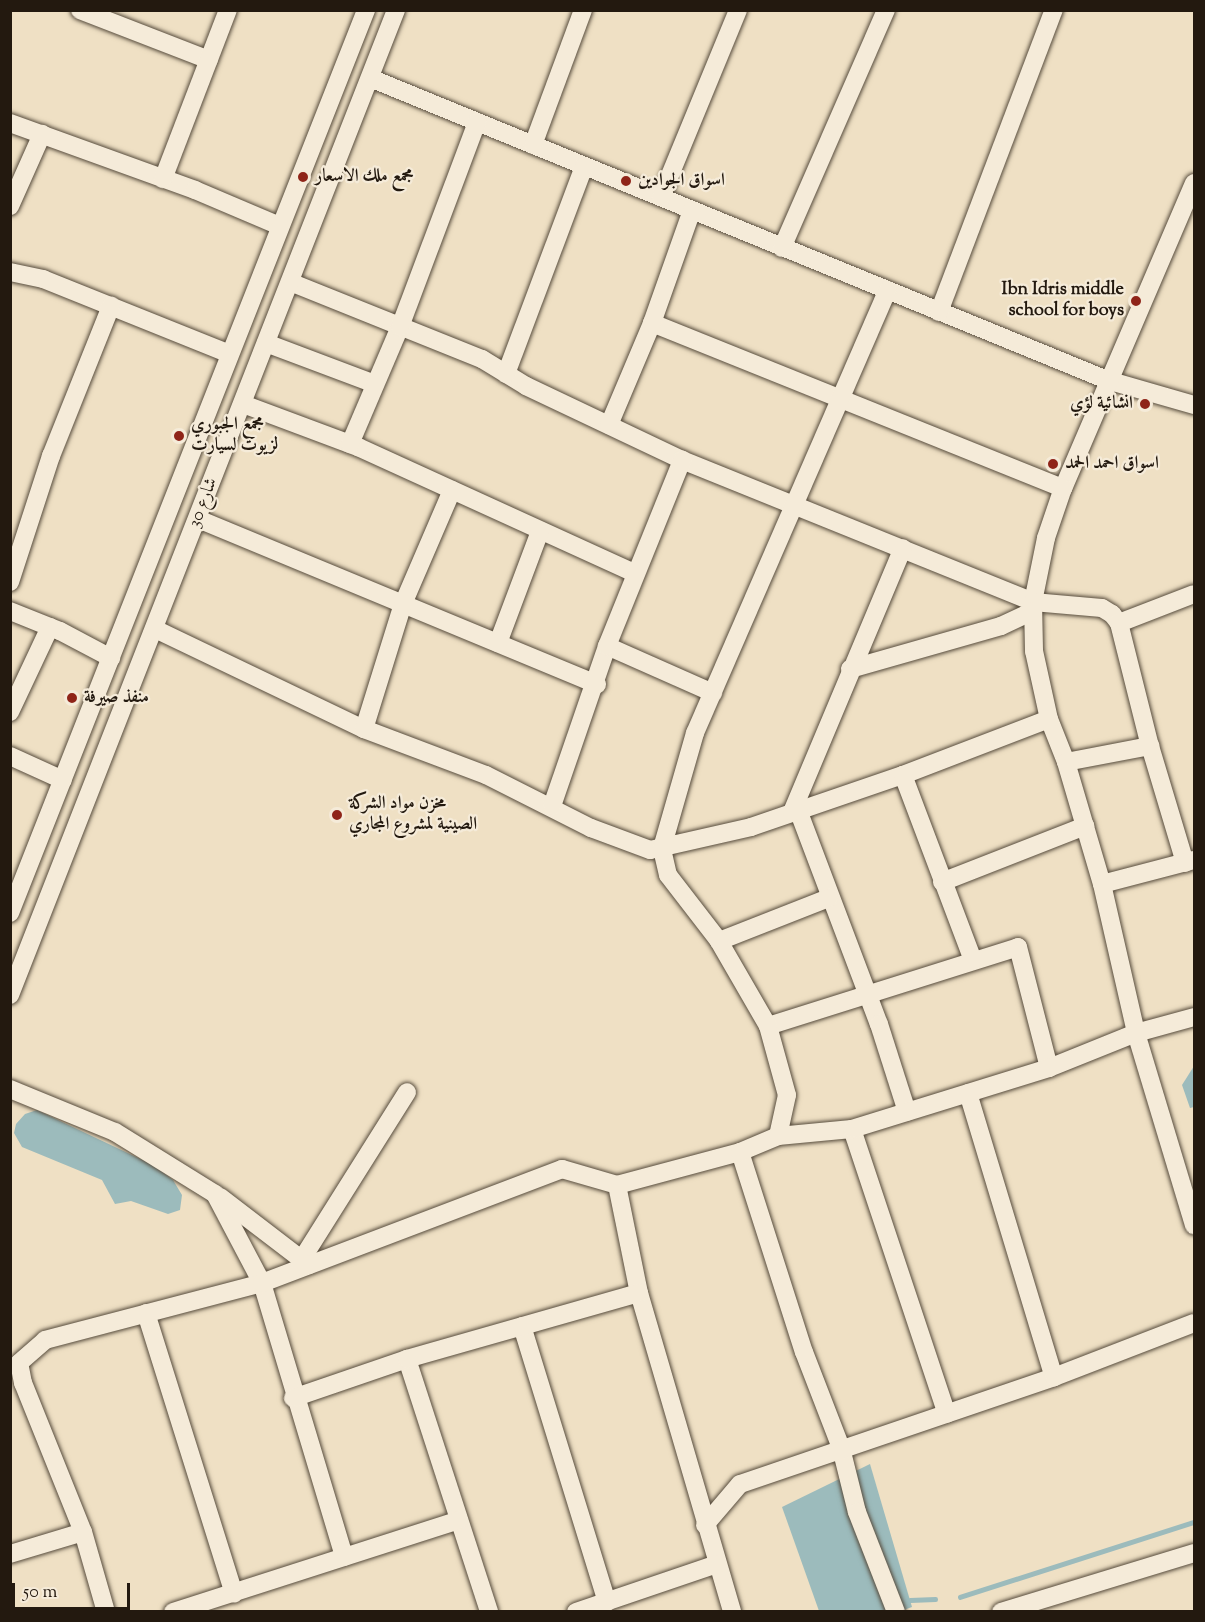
<!DOCTYPE html>
<meta charset="utf-8">
<style>
body{margin:0}
#map{position:relative;width:1205px;height:1622px;overflow:hidden;background:#efe0c4;font-family:"Sorts Mill Goudy",Amiri,serif}
div>[style]{position:absolute}
.water>*{inset:0;background:#9cbbbc}
.stream>*{height:4.5px;margin:-2.25px;padding:0 2.25px;transform-origin:2.25px;border-radius:2.25px;background:#9cbbbc}
.roads{filter:drop-shadow(0 0 2px #564b3c) drop-shadow(0 0 2px #564b3c)}
.minor>*{height:18px;margin:-9px;padding:0 9px;transform-origin:9px;border-radius:9px;background:#f5ebd9}
.dots>*{width:16px;height:16px;translate:-50% -50%;box-sizing:border-box;border:3px solid #f5ebd9;border-radius:50%}
span{translate:-50% -50%;white-space:nowrap;text-align:center;line-height:1.15;-webkit-text-stroke:4.5px #f5ebd9;paint-order:stroke}
.poi-label{font-size:18px;color:#23190f;font-weight:700}
.left{translate:0 -50%;text-align:left}
.right{translate:-100% -50%;text-align:right}
.street-label{font-size:18px;color:#23190f}
.frame{position:absolute;inset:0;border:12px solid #23190f;pointer-events:none}
.scale{position:absolute;left:12px;top:1583px;width:118px;height:27px;box-sizing:border-box;border:3px solid #23190f;border-top:0;padding-left:8px;font-size:18px;line-height:21px;white-space:nowrap;color:#23190f;-webkit-text-stroke:4px #f5ebd9;paint-order:stroke}
</style>
<div id="map">
<div class="water">
<div style="clip-path:polygon(1194px 1066px,1194px 1107px,1190px 1108px,1182px 1085px)"></div>
<div style="clip-path:polygon(37px 1110px,153px 1165px,173px 1180px,182px 1195px,180px 1210px,168px 1214px,131px 1201px,115px 1204px,102px 1180px,22px 1147px,14px 1133px,16px 1124px,25px 1114px)"></div>
<div style="clip-path:polygon(870px 1464px,912px 1607px,901px 1611px,819px 1611px,782px 1507px)"></div>
</div>
<div class="stream">
<div style="left:960px;top:1597px;width:246px;rotate:-17.8deg"></div>
<div style="left:910px;top:1600px;width:25px;rotate:-2deg"></div>
</div>
<div class="roads">
<div class="minor">
<div style="left:80px;top:10px;width:138px;rotate:21.2deg"></div>
<div style="left:370px;top:78px;width:796px;rotate:22.28deg"></div>
<div style="left:1107px;top:380px;width:91px;rotate:16deg"></div>
<div style="left:10px;top:123px;width:197px;rotate:19.9deg"></div>
<div style="left:195px;top:190px;width:92px;rotate:23deg"></div>
<div style="left:533px;top:145px;width:144px;rotate:-69.7deg"></div>
<div style="left:163px;top:179px;width:181px;rotate:-69deg"></div>
<div style="left:1194px;top:183px;width:332px;rotate:113.2deg"></div>
<div style="left:1063px;top:488px;width:53px;rotate:108.8deg"></div>
<div style="left:1046px;top:538px;width:65px;rotate:101.5deg"></div>
<div style="left:1033px;top:602px;width:49px;rotate:88.8deg"></div>
<div style="left:1034px;top:651px;width:70px;rotate:77.6deg"></div>
<div style="left:1049px;top:719px;width:46px;rotate:68.4deg"></div>
<div style="left:1066px;top:762px;width:127px;rotate:73.6deg"></div>
<div style="left:1102px;top:884px;width:153px;rotate:77.1deg"></div>
<div style="left:1136px;top:1033px;width:201px;rotate:73.2deg"></div>
<div style="left:661px;top:197px;width:202px;rotate:-67.6deg"></div>
<div style="left:10px;top:206px;width:79px;rotate:-66deg"></div>
<div style="left:782px;top:248px;width:260px;rotate:-66.4deg"></div>
<div style="left:10px;top:272px;width:34px;rotate:12deg"></div>
<div style="left:43px;top:279px;width:201px;rotate:21.9deg"></div>
<div style="left:290px;top:282px;width:207px;rotate:21.9deg"></div>
<div style="left:482px;top:359px;width:52px;rotate:31.5deg"></div>
<div style="left:526px;top:386px;width:173px;rotate:25.4deg"></div>
<div style="left:682px;top:460px;width:379px;rotate:22deg"></div>
<div style="left:1033px;top:602px;width:69px;rotate:5deg"></div>
<div style="left:1102px;top:608px;width:12px;rotate:31deg"></div>
<div style="left:1112px;top:614px;width:11px;rotate:52deg"></div>
<div style="left:1119px;top:623px;width:127px;rotate:75.9deg"></div>
<div style="left:1150px;top:746px;width:122px;rotate:73.3deg"></div>
<div style="left:939px;top:312px;width:323px;rotate:-69.2deg"></div>
<div style="left:652px;top:323px;width:443px;rotate:21.9deg"></div>
<div style="left:266px;top:343px;width:116px;rotate:20.6deg"></div>
<div style="left:506px;top:374px;width:222px;rotate:-69.4deg"></div>
<div style="left:243px;top:404px;width:123px;rotate:20.5deg"></div>
<div style="left:358px;top:447px;width:304px;rotate:24.5deg"></div>
<div style="left:609px;top:425px;width:111px;rotate:-67.1deg"></div>
<div style="left:652px;top:323px;width:120px;rotate:-70.5deg"></div>
<div style="left:350px;top:444px;width:127px;rotate:-66.9deg"></div>
<div style="left:400px;top:327px;width:219px;rotate:-69.4deg"></div>
<div style="left:198px;top:519px;width:432px;rotate:22.5deg"></div>
<div style="left:10px;top:582px;width:133px;rotate:-72deg"></div>
<div style="left:51px;top:456px;width:162px;rotate:-68.2deg"></div>
<div style="left:10px;top:611px;width:54px;rotate:21.8deg"></div>
<div style="left:60px;top:631px;width:58px;rotate:27.9deg"></div>
<div style="left:1119px;top:623px;width:80px;rotate:-21.1deg"></div>
<div style="left:155px;top:629px;width:232px;rotate:25.6deg"></div>
<div style="left:364px;top:729px;width:130px;rotate:20.7deg"></div>
<div style="left:486px;top:775px;width:118px;rotate:26.8deg"></div>
<div style="left:591px;top:828px;width:63px;rotate:20.4deg"></div>
<div style="left:650px;top:850px;width:104px;rotate:-12.8deg"></div>
<div style="left:751px;top:827px;width:161px;rotate:-18.9deg"></div>
<div style="left:903px;top:775px;width:156px;rotate:-21deg"></div>
<div style="left:498px;top:643px;width:120px;rotate:-69.4deg"></div>
<div style="left:607px;top:646px;width:116px;rotate:23.9deg"></div>
<div style="left:850px;top:669px;width:157px;rotate:-15.9deg"></div>
<div style="left:1001px;top:626px;width:35px;rotate:-25deg"></div>
<div style="left:10px;top:712px;width:94px;rotate:-64.8deg"></div>
<div style="left:364px;top:729px;width:131px;rotate:-72.7deg"></div>
<div style="left:403px;top:604px;width:124px;rotate:-66.7deg"></div>
<div style="left:10px;top:756px;width:58px;rotate:24.4deg"></div>
<div style="left:1066px;top:762px;width:86px;rotate:-10.8deg"></div>
<div style="left:903px;top:775px;width:198px;rotate:69.3deg"></div>
<div style="left:552px;top:806px;width:169px;rotate:-71deg"></div>
<div style="left:607px;top:646px;width:201px;rotate:-68deg"></div>
<div style="left:798px;top:810px;width:229px;rotate:69.3deg"></div>
<div style="left:879px;top:1024px;width:92px;rotate:72.3deg"></div>
<div style="left:792px;top:812px;width:286px;rotate:-67.2deg"></div>
<div style="left:942px;top:882px;width:154px;rotate:-21.4deg"></div>
<div style="left:1102px;top:884px;width:95px;rotate:-14.6deg"></div>
<div style="left:10px;top:913px;width:971px;rotate:-68.48deg"></div>
<div style="left:719px;top:941px;width:118px;rotate:-21.4deg"></div>
<div style="left:10px;top:995px;width:1058px;rotate:-68.6deg"></div>
<div style="left:768px;top:1026px;width:262px;rotate:-17.5deg"></div>
<div style="left:1018px;top:947px;width:125px;rotate:75.6deg"></div>
<div style="left:10px;top:1089px;width:113px;rotate:22.3deg"></div>
<div style="left:115px;top:1132px;width:118px;rotate:31.8deg"></div>
<div style="left:215px;top:1194px;width:101px;rotate:62.2deg"></div>
<div style="left:262px;top:1283px;width:286px;rotate:73.3deg"></div>
<div style="left:968px;top:1093px;width:297px;rotate:73.2deg"></div>
<div style="left:852px;top:1129px;width:300px;rotate:71.6deg"></div>
<div style="left:778px;top:1136px;width:42px;rotate:-77.6deg"></div>
<div style="left:787px;top:1095px;width:72px;rotate:-105.4deg"></div>
<div style="left:768px;top:1026px;width:98px;rotate:-120deg"></div>
<div style="left:719px;top:941px;width:83px;rotate:-127.7deg"></div>
<div style="left:668px;top:875px;width:28px;rotate:-103deg"></div>
<div style="left:662px;top:848px;width:120px;rotate:-74deg"></div>
<div style="left:695px;top:733px;width:483px;rotate:-66.5deg"></div>
<div style="left:740px;top:1152px;width:210px;rotate:72.3deg"></div>
<div style="left:804px;top:1352px;width:103px;rotate:68.9deg"></div>
<div style="left:841px;top:1448px;width:66px;rotate:76deg"></div>
<div style="left:857px;top:1512px;width:107px;rotate:68.7deg"></div>
<div style="left:617px;top:1185px;width:110px;rotate:78.5deg"></div>
<div style="left:639px;top:1293px;width:332px;rotate:73.7deg"></div>
<div style="left:220px;top:1197px;width:112px;rotate:37.4deg"></div>
<div style="left:302px;top:1259px;width:197px;rotate:-57.8deg"></div>
<div style="left:146px;top:1313px;width:294px;rotate:72.6deg"></div>
<div style="left:522px;top:1326px;width:289px;rotate:72.9deg"></div>
<div style="left:407px;top:1359px;width:266px;rotate:72deg"></div>
<div style="left:293px;top:1398px;width:120px;rotate:-18.9deg"></div>
<div style="left:407px;top:1359px;width:241px;rotate:-15.9deg"></div>
<div style="left:705px;top:1525px;width:54px;rotate:-49.5deg"></div>
<div style="left:740px;top:1484px;width:332px;rotate:-18.8deg"></div>
<div style="left:1054px;top:1377px;width:150px;rotate:-21.1deg"></div>
<div style="left:10px;top:1554px;width:76px;rotate:-16.8deg"></div>
<div style="left:106px;top:1612px;width:83px;rotate:-106deg"></div>
<div style="left:83px;top:1532px;width:161px;rotate:-111.9deg"></div>
<div style="left:23px;top:1383px;width:20px;rotate:-101deg"></div>
<div style="left:19px;top:1363px;width:35px;rotate:-41deg"></div>
<div style="left:45px;top:1340px;width:224px;rotate:-14.7deg"></div>
<div style="left:262px;top:1283px;width:321px;rotate:-20.8deg"></div>
<div style="left:562px;top:1169px;width:57px;rotate:16.2deg"></div>
<div style="left:617px;top:1185px;width:127px;rotate:-15deg"></div>
<div style="left:740px;top:1152px;width:41px;rotate:-22.8deg"></div>
<div style="left:778px;top:1136px;width:74px;rotate:-5.4deg"></div>
<div style="left:852px;top:1129px;width:206px;rotate:-17.2deg"></div>
<div style="left:1049px;top:1068px;width:94px;rotate:-21.9deg"></div>
<div style="left:1136px;top:1033px;width:60px;rotate:-15.4deg"></div>
<div style="left:173px;top:1612px;width:300px;rotate:-17.8deg"></div>
<div style="left:576px;top:1612px;width:149px;rotate:-18.8deg"></div>
<div style="left:1001px;top:1612px;width:202px;rotate:-17deg"></div>
</div>
</div>
<div class="dots">
<div style="left:303px;top:177px;background:#8f2418"></div>
<div style="left:626px;top:181px;background:#8f2418"></div>
<div style="left:1136px;top:301px;background:#8f2418"></div>
<div style="left:1145px;top:404px;background:#8f2418"></div>
<div style="left:179px;top:436px;background:#8f2418"></div>
<div style="left:1053px;top:464px;background:#8f2418"></div>
<div style="left:72px;top:698px;background:#8f2418"></div>
<div style="left:337px;top:815px;background:#8f2418"></div>
</div>
<div class="poi-label">
<span class="left" style="left:315px;top:177px">مجمع ملك الاسعار</span>
<span class="left" style="left:638px;top:181px">اسواق الجوادين</span>
<span class="right" style="left:1124px;top:301px">Ibn Idris middle<br>school for boys</span>
<span class="right" style="left:1133px;top:404px">انشائية لؤي</span>
<span class="left" style="left:191px;top:436px">مجمع الجبوري<br>لزيوت لسيارت</span>
<span class="left" style="left:1065px;top:464px">اسواق احمد الحمد</span>
<span class="left" style="left:84px;top:698px">منفذ صيرفة</span>
<span class="left" style="left:349px;top:815px">مخزن مواد الشركة<br>الصينية لمشروع المجاري</span>
</div>
<div class="street-label">
<span style="left:204px;top:503px;rotate:-69deg">شارع 30</span>
</div>
<div class="frame"></div>
<div class="scale">50 m</div>
</div>
